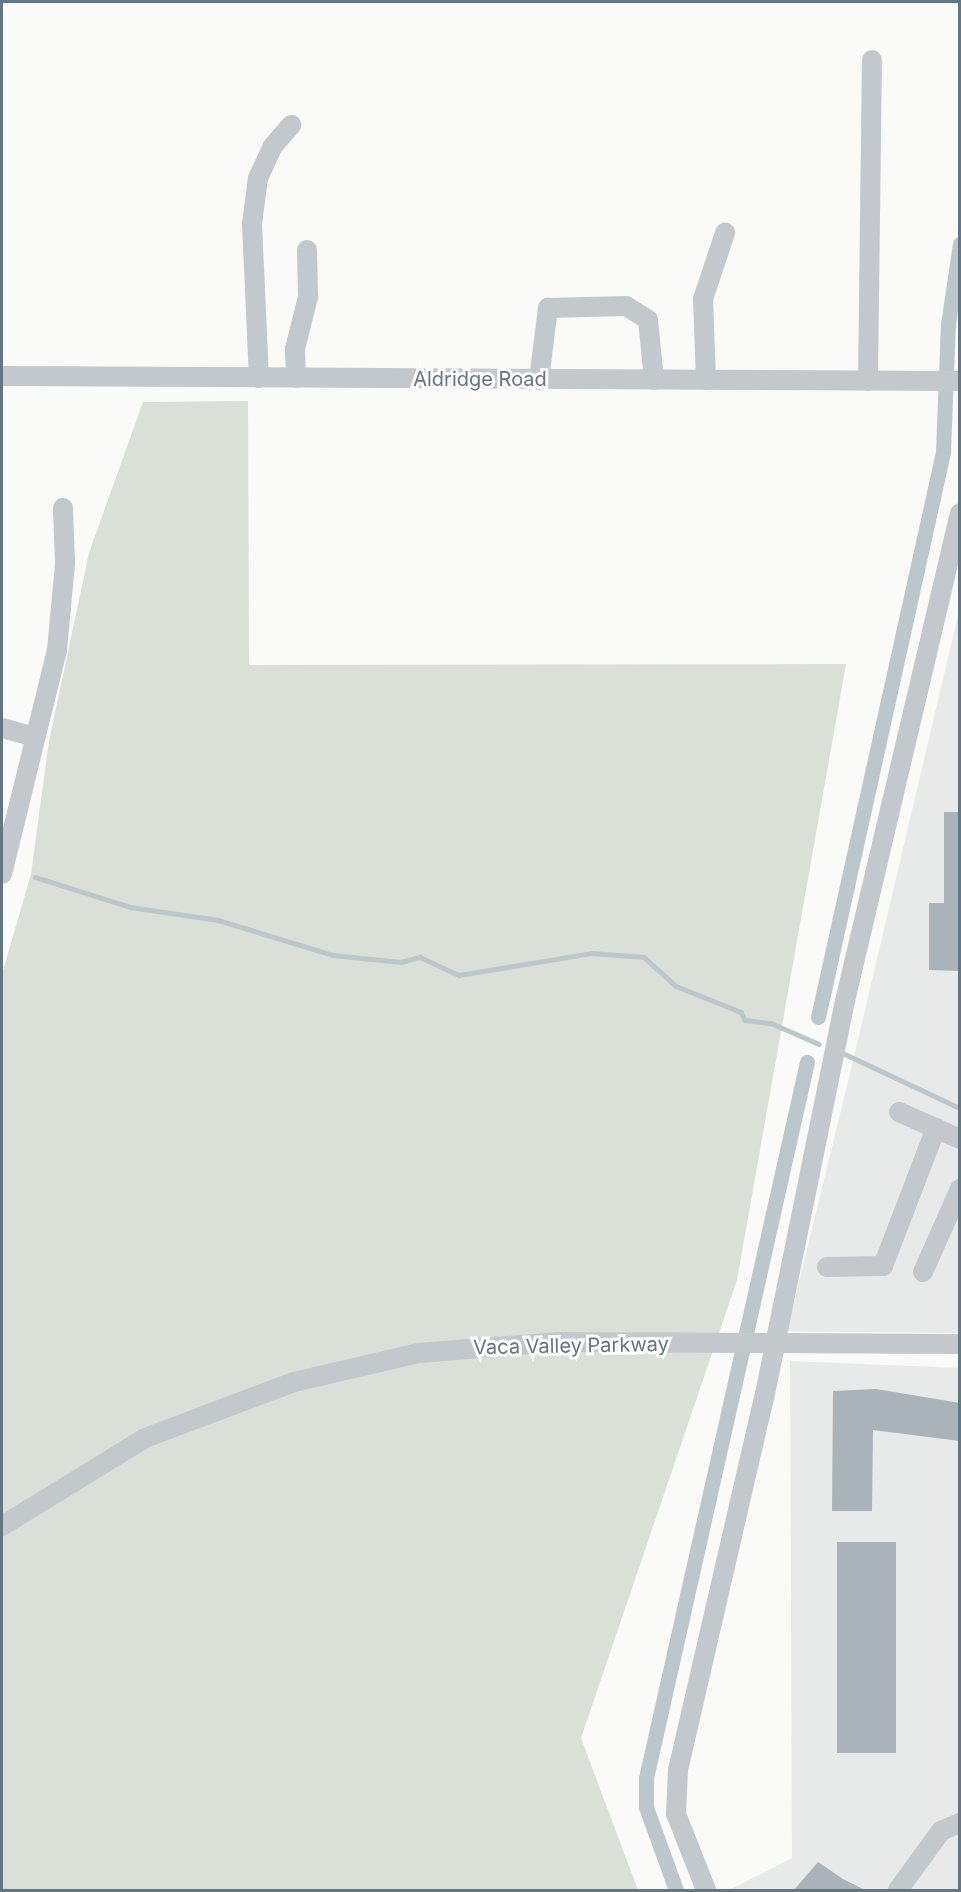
<!DOCTYPE html>
<style>
body{margin:0}
#map{position:relative;width:961px;height:1892px;overflow:hidden;background:#fafaf8;font-family:Inter,sans-serif}
div>[style]{position:absolute}
.built>*{inset:0;background:#e8e9e9}
.green>*{inset:0;background:#dadfd7}
.stream>*{height:4.5px;margin:-2.25px;padding:0 2.25px;transform-origin:2.25px;border-radius:2.25px;background:#bbc7cb}
.canal>*{height:15px;margin:-7.5px;padding:0 7.5px;transform-origin:7.5px;border-radius:7.5px;background:#bbc7cb}
.building>*{inset:0;background:#aab3b9;transform-origin:0 0}
.minor>*{height:20px;margin:-10px;padding:0 10px;transform-origin:10px;border-radius:10px;background:#c3c8cc}
span{translate:-50% -50%;white-space:nowrap;text-align:center;line-height:1.15;-webkit-text-stroke:6px #fff;paint-order:stroke}
.street-label{font-size:20px;color:#657683}
.frame{position:absolute;inset:0;border:3px solid #657683;pointer-events:none}
</style>
<div id="map">
<div class="built">
<div style="clip-path:polygon(959px 611px,959px 1333px,787px 1331px,852px 1065px)"></div>
<div style="clip-path:polygon(790px 1361px,959px 1368px,959px 1890px,729px 1890px,792px 1858px)"></div>
</div>
<div class="green">
<div style="clip-path:polygon(248px 401px,249px 665px,846px 664px,737px 1280px,581px 1738px,638px 1890px,2px 1890px,2px 974px,31px 874px,49px 741px,89px 553px,143px 402px)"></div>
</div>
<div class="stream">
<div style="left:35px;top:877px;width:100px;rotate:17.5deg"></div>
<div style="left:130px;top:907px;width:89px;rotate:8.4deg"></div>
<div style="left:218px;top:920px;width:120px;rotate:16.9deg"></div>
<div style="left:333px;top:955px;width:68px;rotate:5.9deg"></div>
<div style="left:401px;top:962px;width:20px;rotate:-15deg"></div>
<div style="left:420px;top:957px;width:43px;rotate:24.8deg"></div>
<div style="left:459px;top:975px;width:135px;rotate:-9.4deg"></div>
<div style="left:592px;top:953px;width:52px;rotate:4.4deg"></div>
<div style="left:644px;top:957px;width:43px;rotate:42.2deg"></div>
<div style="left:676px;top:986px;width:70px;rotate:21.8deg"></div>
<div style="left:741px;top:1012px;width:9px;rotate:63deg"></div>
<div style="left:745px;top:1020px;width:26px;rotate:7deg"></div>
<div style="left:771px;top:1023px;width:52px;rotate:23.6deg"></div>
<div style="left:845px;top:1054px;width:127px;rotate:25.2deg"></div>
</div>
<div class="canal">
<div style="left:818px;top:1017px;width:579px;rotate:-77.52deg"></div>
<div style="left:943px;top:452px;width:128px;rotate:-87.8deg"></div>
<div style="left:948px;top:324px;width:81px;rotate:-81.5deg"></div>
<div style="left:676px;top:1890px;width:88px;rotate:-109.9deg"></div>
<div style="left:646px;top:1807px;width:29px;rotate:-90deg"></div>
<div style="left:646px;top:1778px;width:734px;rotate:-77.33deg"></div>
</div>
<div class="building">
<div style="clip-path:polygon(944px 812px,960px 812px,960px 971px,929px 970px,929px 903px,944px 903px)"></div>
<div style="clip-path:polygon(876px 1389px,960px 1403px,960px 1441px,873px 1430px,872px 1511px,832px 1511px,833px 1391px)"></div>
<div style="left:837px;top:1542px;width:59px;height:211px"></div>
<div style="clip-path:polygon(818px 1862px,843px 1879px,865px 1890px,794px 1890px)"></div>
</div>
<div class="minor">
<div style="left:2px;top:376px;width:958px;rotate:0.3deg"></div>
<div style="left:259px;top:378px;width:154px;rotate:-92.6deg"></div>
<div style="left:252px;top:224px;width:46px;rotate:-82.6deg"></div>
<div style="left:258px;top:178px;width:35px;rotate:-65deg"></div>
<div style="left:273px;top:146px;width:28px;rotate:-49deg"></div>
<div style="left:296px;top:378px;width:29px;rotate:-92deg"></div>
<div style="left:295px;top:349px;width:54px;rotate:-76deg"></div>
<div style="left:308px;top:297px;width:47px;rotate:-91.2deg"></div>
<div style="left:539px;top:380px;width:73px;rotate:-82.9deg"></div>
<div style="left:548px;top:308px;width:78px;rotate:-1.5deg"></div>
<div style="left:626px;top:306px;width:26px;rotate:32deg"></div>
<div style="left:648px;top:320px;width:60px;rotate:84.3deg"></div>
<div style="left:706px;top:380px;width:81px;rotate:-92.1deg"></div>
<div style="left:703px;top:299px;width:70px;rotate:-71.6deg"></div>
<div style="left:868px;top:381px;width:321px;rotate:-89.3deg"></div>
<div style="left:2px;top:728px;width:34px;rotate:15deg"></div>
<div style="left:2px;top:874px;width:231px;rotate:-76.2deg"></div>
<div style="left:57px;top:650px;width:87px;rotate:-84.7deg"></div>
<div style="left:65px;top:563px;width:55px;rotate:-92.1deg"></div>
<div style="left:899px;top:1112px;width:67px;rotate:23.9deg"></div>
<div style="left:827px;top:1267px;width:56px;rotate:-1deg"></div>
<div style="left:883px;top:1266px;width:148px;rotate:-69deg"></div>
<div style="left:923px;top:1272px;width:91px;rotate:-66deg"></div>
<div style="left:2px;top:1526px;width:168px;rotate:-31.6deg"></div>
<div style="left:145px;top:1438px;width:159px;rotate:-20.6deg"></div>
<div style="left:294px;top:1382px;width:128px;rotate:-13.1deg"></div>
<div style="left:419px;top:1353px;width:139px;rotate:-4.5deg"></div>
<div style="left:558px;top:1342px;width:402px;rotate:0.3deg"></div>
<div style="left:706px;top:1890px;width:82px;rotate:-111.5deg"></div>
<div style="left:676px;top:1814px;width:44px;rotate:-87.4deg"></div>
<div style="left:678px;top:1770px;width:386px;rotate:-77deg"></div>
<div style="left:765px;top:1394px;width:401px;rotate:-78.5deg"></div>
<div style="left:845px;top:1001px;width:501px;rotate:-76.74deg"></div>
<div style="left:898px;top:1890px;width:73px;rotate:-53.9deg"></div>
<div style="left:941px;top:1831px;width:21px;rotate:-23deg"></div>
</div>
<div class="street-label">
<span style="left:480px;top:379px">Aldridge Road</span>
<span style="left:571px;top:1346px;rotate:-1deg">Vaca Valley Parkway</span>
</div>
<div class="frame"></div>
</div>
